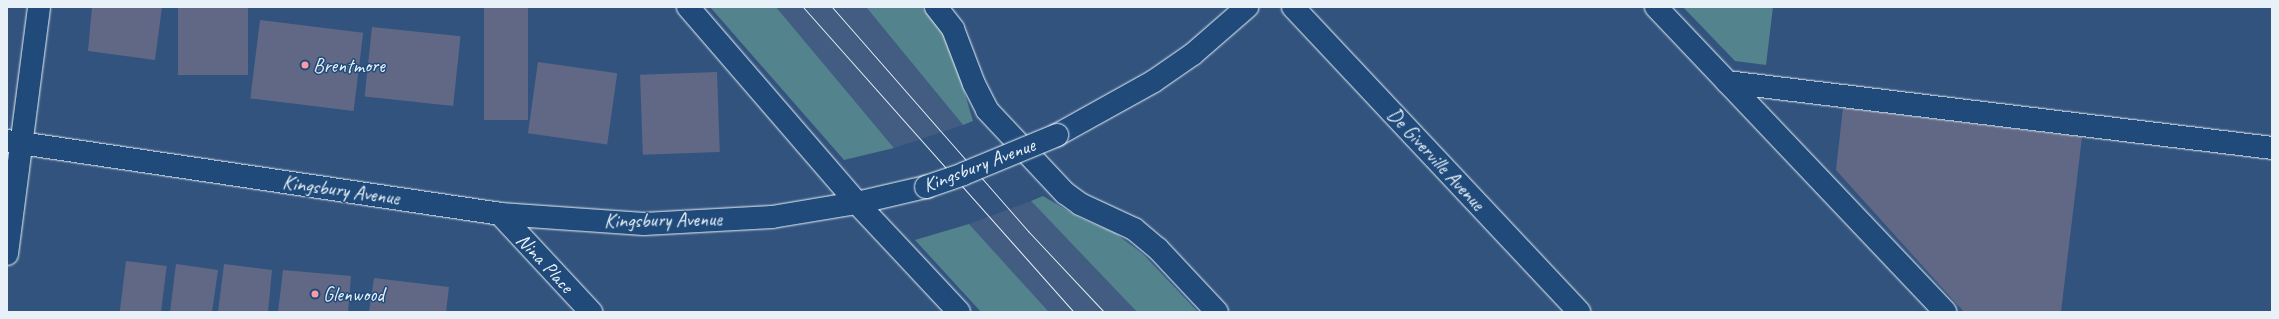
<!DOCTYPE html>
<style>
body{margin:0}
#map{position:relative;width:2279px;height:319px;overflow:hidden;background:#32537e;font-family:Caveat,sans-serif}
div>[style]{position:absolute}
.built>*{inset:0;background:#435c82}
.green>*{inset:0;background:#53838d}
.building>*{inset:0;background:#606886;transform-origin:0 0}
.roads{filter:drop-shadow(0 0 1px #e8f1f8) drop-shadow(0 0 1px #e8f1f8)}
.minor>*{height:22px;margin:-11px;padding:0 11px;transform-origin:11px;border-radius:11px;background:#1f4a7a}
.tram>*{height:1px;margin:-0.5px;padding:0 0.5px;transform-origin:0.5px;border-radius:0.5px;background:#e8f1f8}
.bridges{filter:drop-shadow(0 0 1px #e8f1f8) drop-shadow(0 0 1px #e8f1f8)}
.minor-bridge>*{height:22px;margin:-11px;padding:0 11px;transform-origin:11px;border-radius:11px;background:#1f4a7a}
.dots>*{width:11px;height:11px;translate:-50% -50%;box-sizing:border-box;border:2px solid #1f4a7a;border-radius:50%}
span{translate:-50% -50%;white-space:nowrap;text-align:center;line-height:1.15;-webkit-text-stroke:3px #1f4a7a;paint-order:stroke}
.poi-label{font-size:20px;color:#e8f1f8}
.left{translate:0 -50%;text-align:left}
.street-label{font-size:20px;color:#e8f1f8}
.frame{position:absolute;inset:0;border:8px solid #e8f1f8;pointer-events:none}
</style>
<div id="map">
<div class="built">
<div style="clip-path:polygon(776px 7px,866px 7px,963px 125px,894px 148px)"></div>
<div style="clip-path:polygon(1031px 201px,1137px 312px,1049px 312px,969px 224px)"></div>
</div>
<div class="green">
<div style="clip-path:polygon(710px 7px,776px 7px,894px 148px,844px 160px)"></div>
<div style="clip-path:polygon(866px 7px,922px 7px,944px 34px,955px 60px,973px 121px,963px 125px)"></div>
<div style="clip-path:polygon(1683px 7px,1773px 7px,1766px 65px,1735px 61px)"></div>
<div style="clip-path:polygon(1043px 196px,1080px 218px,1115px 233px,1143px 254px,1198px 312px,1137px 312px,1031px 201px)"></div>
<div style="clip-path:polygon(969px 224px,1049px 312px,981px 312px,915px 240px)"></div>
</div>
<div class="building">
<div style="clip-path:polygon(92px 7px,162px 7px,155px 60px,88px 51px)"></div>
<div style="left:178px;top:7px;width:70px;height:68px"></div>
<div style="left:484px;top:7px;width:44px;height:113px"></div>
<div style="left:260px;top:20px;width:104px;height:79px;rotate:7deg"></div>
<div style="left:372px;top:27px;width:89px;height:70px;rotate:6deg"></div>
<div style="left:538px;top:62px;width:80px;height:72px;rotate:8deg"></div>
<div style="left:717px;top:72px;width:80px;height:77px;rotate:88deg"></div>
<div style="clip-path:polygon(1843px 108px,2082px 137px,2061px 312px,1964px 312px,1836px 170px)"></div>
<div style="left:126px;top:261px;width:41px;height:51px;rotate:7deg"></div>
<div style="clip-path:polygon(176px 264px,218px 270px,212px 312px,170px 312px)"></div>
<div style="clip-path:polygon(224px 264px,272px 270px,268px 312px,218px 312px)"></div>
<div style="clip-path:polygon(283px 270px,351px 276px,348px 312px,278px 312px)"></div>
<div style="clip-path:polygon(374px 278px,449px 287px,446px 312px,369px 312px)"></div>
</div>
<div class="roads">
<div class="minor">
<div style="left:688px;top:7px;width:259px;rotate:49.2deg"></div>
<div style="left:857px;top:203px;width:149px;rotate:46.9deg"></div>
<div style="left:936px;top:7px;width:28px;rotate:52deg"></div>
<div style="left:953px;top:29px;width:59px;rotate:69.1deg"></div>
<div style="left:974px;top:84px;width:29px;rotate:63deg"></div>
<div style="left:987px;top:110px;width:114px;rotate:46.8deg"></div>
<div style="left:1065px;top:193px;width:19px;rotate:36deg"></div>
<div style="left:1080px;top:204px;width:60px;rotate:24.8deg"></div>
<div style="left:1134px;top:229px;width:31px;rotate:40deg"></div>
<div style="left:1158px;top:249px;width:86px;rotate:46.9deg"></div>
<div style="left:1293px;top:7px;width:418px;rotate:46.8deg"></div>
<div style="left:1656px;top:7px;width:420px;rotate:46.5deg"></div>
<div style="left:1727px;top:82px;width:549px;rotate:6.9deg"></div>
<div style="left:1057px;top:135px;width:111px;rotate:-29.1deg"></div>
<div style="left:1154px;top:81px;width:47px;rotate:-34.7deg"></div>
<div style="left:1193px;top:54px;width:72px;rotate:-41deg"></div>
<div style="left:7px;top:141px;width:498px;rotate:8.4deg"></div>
<div style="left:500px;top:214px;width:144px;rotate:4deg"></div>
<div style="left:644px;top:224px;width:128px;rotate:-3.1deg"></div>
<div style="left:772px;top:217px;width:86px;rotate:-9.4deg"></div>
<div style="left:857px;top:203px;width:71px;rotate:-13.1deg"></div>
<div style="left:500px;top:214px;width:134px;rotate:47.1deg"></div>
<div style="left:7px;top:254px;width:249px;rotate:-82.6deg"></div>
</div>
</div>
<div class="tram">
<div style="left:803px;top:7px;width:408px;rotate:48.4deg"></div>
<div style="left:832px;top:7px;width:298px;rotate:48.8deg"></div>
<div style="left:1028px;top:231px;width:111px;rotate:46.8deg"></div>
</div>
<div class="bridges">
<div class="minor-bridge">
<div style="left:926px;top:187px;width:39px;rotate:-19deg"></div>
<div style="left:963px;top:174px;width:102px;rotate:-22.5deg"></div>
</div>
</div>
<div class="dots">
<div style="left:305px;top:65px;background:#ff9aa2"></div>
<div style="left:315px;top:294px;background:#ff9aa2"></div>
</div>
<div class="poi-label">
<span class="left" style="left:313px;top:65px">Brentmore</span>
<span class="left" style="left:323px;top:294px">Glenwood</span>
</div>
<div class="street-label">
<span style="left:1436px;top:159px;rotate:47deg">De Giverville Avenue</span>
<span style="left:979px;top:165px;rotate:-21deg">Kingsbury Avenue</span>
<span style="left:341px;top:190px;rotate:8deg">Kingsbury Avenue</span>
<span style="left:663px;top:220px;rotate:-1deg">Kingsbury Avenue</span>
<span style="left:545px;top:263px;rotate:47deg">Nina Place</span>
</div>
<div class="frame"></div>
</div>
